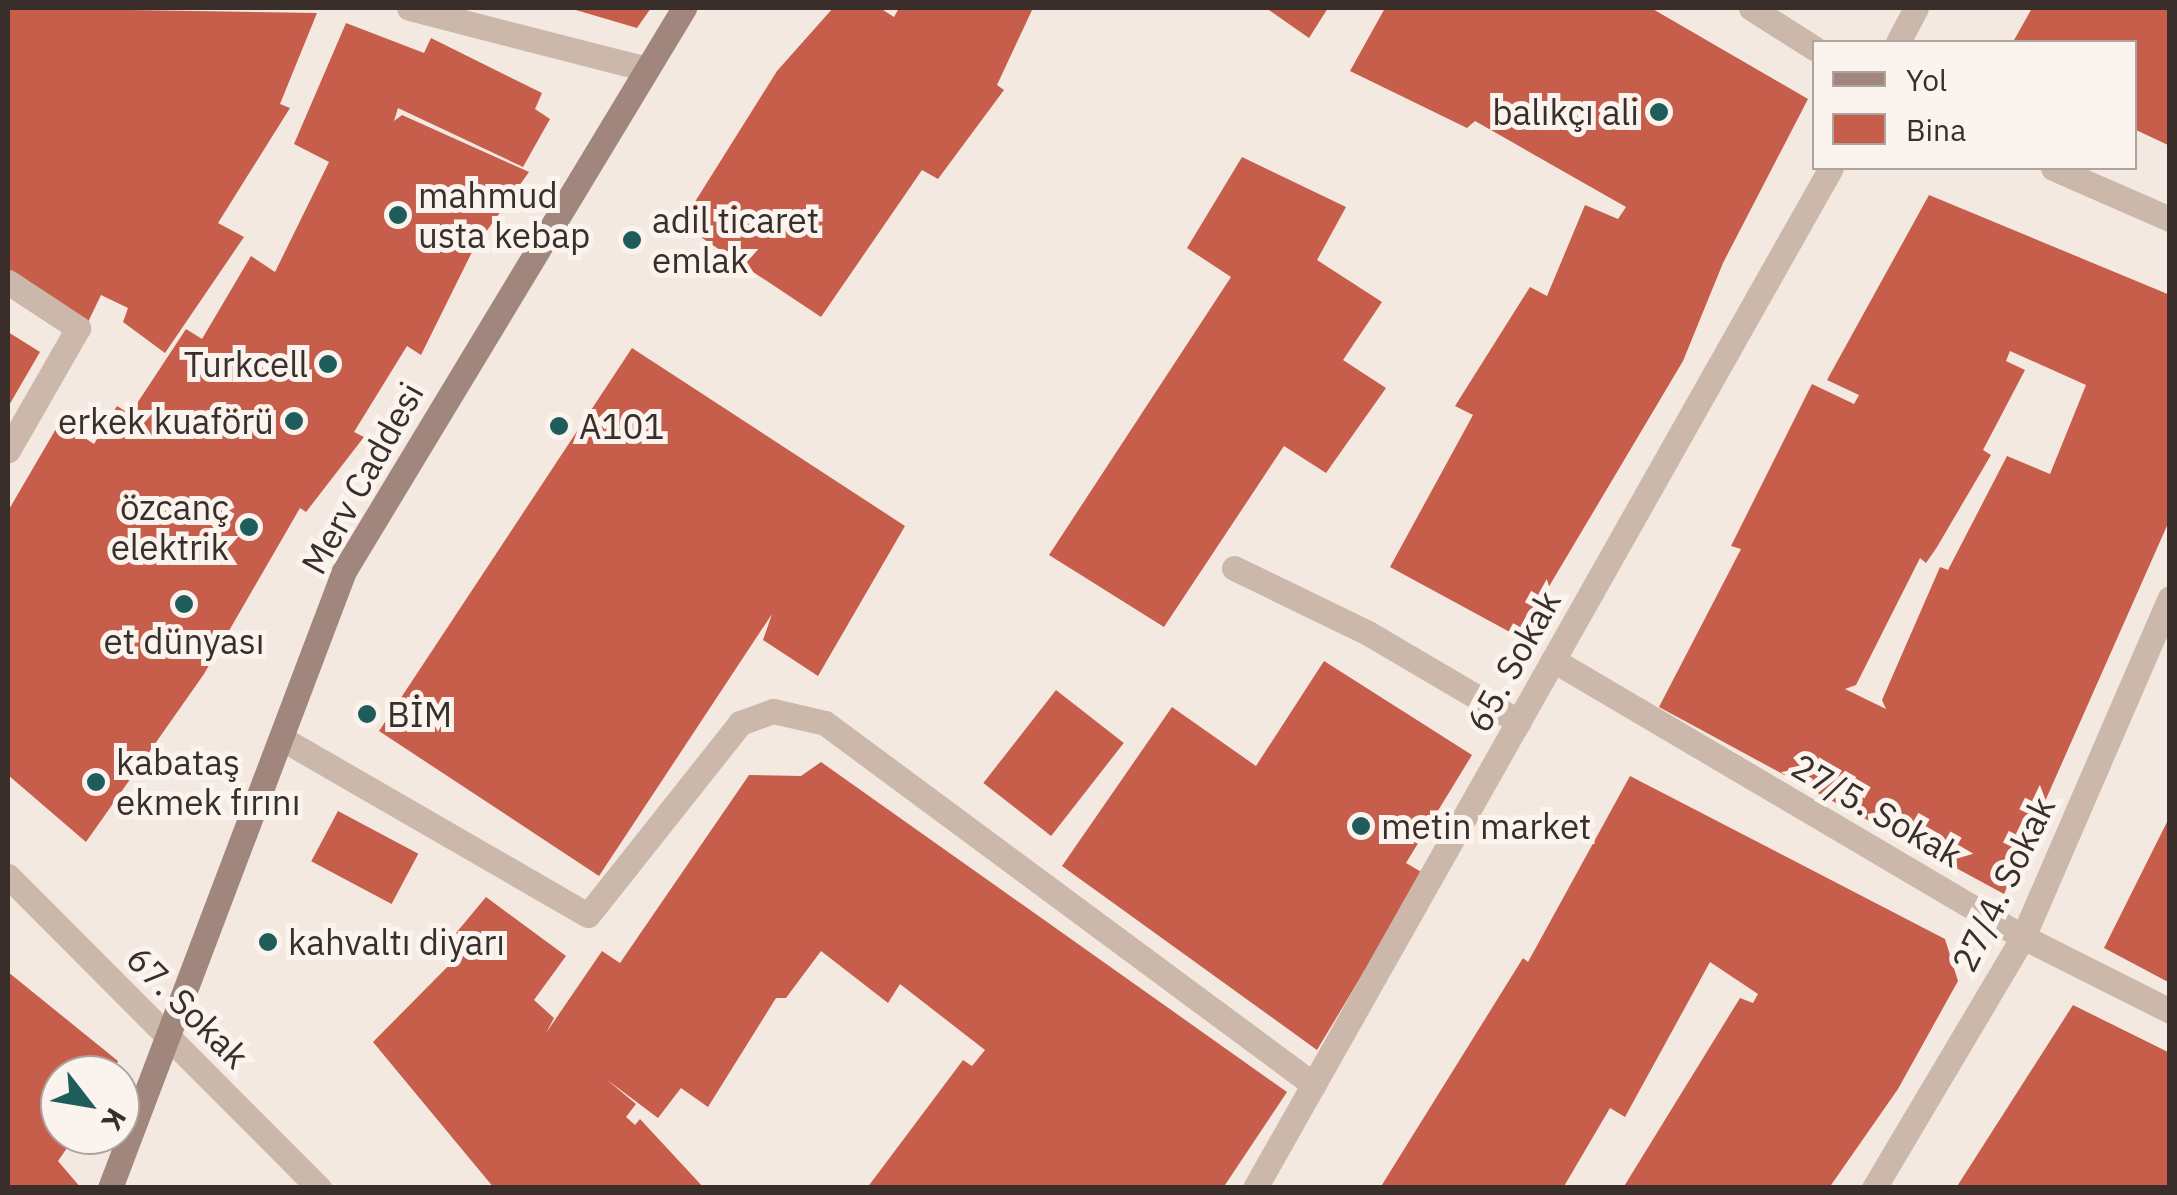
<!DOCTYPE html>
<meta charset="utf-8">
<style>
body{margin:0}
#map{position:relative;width:2177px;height:1195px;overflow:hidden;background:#f4e9e0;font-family:"IBM Plex Sans",sans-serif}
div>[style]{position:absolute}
.building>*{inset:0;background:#c75e4b;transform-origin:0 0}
.service>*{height:25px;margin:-12.5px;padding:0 12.5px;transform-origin:12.5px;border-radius:12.5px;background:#ccb8ab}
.minor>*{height:25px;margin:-12.5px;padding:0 12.5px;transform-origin:12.5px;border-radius:12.5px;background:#ccb8ab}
.secondary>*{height:25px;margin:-12.5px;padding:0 12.5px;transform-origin:12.5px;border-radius:12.5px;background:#a0867c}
.dots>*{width:28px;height:28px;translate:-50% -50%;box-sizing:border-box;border:5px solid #fbf3ed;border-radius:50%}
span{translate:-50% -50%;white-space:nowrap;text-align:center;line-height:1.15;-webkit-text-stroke:10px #fbf3ed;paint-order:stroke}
.poi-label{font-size:35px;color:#3a2e2b}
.right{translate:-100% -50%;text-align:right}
.left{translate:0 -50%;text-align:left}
.street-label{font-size:35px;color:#3a2e2b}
.frame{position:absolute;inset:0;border:10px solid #3a2e2b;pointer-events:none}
.legend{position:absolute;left:1812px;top:40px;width:325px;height:130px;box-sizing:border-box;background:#fbf3ed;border:2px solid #aea49f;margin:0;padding:12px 18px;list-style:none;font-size:30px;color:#3a2e2b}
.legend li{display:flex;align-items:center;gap:20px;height:50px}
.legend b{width:50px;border:2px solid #aea49f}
.north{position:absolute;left:40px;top:1055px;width:100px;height:100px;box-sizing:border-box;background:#fbf3ed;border:2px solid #aea49f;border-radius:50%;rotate:121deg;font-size:28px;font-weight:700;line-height:40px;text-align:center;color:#3a2e2b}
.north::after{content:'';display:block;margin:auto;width:35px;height:45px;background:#1f5d5b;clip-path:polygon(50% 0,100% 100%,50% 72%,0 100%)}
</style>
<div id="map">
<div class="building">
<div style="clip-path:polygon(8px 8px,317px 13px,280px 104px,290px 108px,218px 223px,244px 237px,165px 353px,123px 322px,128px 308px,101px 295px,88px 322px,8px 269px)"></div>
<div style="clip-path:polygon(569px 8px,651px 8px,637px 28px)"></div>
<div style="clip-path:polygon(833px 8px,880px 8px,894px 17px,899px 8px,1033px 8px,997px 85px,1004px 90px,938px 179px,922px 170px,821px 317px,681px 224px,777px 71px)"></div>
<div style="clip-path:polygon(1266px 8px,1328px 8px,1309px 38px)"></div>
<div style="clip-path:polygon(1385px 8px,1651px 8px,1808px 99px,1723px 263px,1683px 361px,1519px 637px,1390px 567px,1473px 415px,1455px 406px,1530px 287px,1547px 296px,1585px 205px,1618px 219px,1626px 207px,1475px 121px,1467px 128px,1350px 71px)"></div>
<div style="clip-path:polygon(2032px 8px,2170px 8px,2170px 146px,2134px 129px,2134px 42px,2013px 42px)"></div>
<div style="clip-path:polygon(346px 23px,424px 53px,431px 38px,542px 93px,535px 109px,550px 119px,523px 167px,398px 108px,394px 121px,402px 115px,529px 172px,473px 250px,421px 355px,407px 346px,354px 432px,364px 437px,306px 512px,300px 508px,204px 674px,86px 842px,8px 775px,8px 511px,60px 422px,94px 444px,117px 406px,130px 414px,186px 329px,202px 339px,251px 256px,275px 272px,329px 162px,294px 144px)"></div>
<div style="clip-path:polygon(1242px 157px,1346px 207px,1317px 260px,1382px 302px,1343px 360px,1386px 388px,1326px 473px,1284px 446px,1164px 627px,1049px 555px,1231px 277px,1187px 248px)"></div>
<div style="clip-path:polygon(evenodd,1929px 195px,2170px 295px,2170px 519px,2004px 894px,1659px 707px,1741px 549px,1731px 546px,1812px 384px,1854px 404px,1859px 395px,1827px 380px,1929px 195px,2010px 351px,2086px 385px,2050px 474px,2007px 456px,1948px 570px,1940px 567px,1882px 700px,1886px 709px,1845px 689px,1856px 685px,1920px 558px,1926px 563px,1937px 547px,1991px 455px,1983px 450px,2025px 370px,2006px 361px,2010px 351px)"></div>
<div style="clip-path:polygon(8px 332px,40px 352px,8px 407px)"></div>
<div style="clip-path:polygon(632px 348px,905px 526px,818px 676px,763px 640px,772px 614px,599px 876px,379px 731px)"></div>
<div style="clip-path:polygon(1324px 661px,1472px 755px,1406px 863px,1423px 873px,1317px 1050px,1062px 866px,1172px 707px,1256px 766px)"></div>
<div style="left:1056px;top:690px;width:86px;height:118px;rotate:38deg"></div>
<div style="clip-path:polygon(821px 762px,1287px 1092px,1223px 1188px,867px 1188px,963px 1060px,972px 1066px,985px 1050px,900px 984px,888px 1003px,821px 951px,786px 998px,776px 998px,708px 1107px,681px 1088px,658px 1118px,606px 1079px,636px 1104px,626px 1117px,635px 1125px,640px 1119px,704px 1188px,494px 1188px,373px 1042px,470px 944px,456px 933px,486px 897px,566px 956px,534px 1000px,554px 1018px,546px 1033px,602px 951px,620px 963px,749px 775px,801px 776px)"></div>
<div style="clip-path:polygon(1630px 776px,1945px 939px,1958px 981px,1898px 1089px,1829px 1188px,1623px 1188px,1740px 998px,1753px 1003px,1758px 994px,1710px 962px,1625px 1117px,1610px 1108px,1563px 1188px,1380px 1188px,1523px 958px,1528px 962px)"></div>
<div style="left:338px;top:811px;width:91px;height:57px;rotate:28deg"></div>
<div style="clip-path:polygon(2170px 816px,2170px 983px,2104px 948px)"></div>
<div style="clip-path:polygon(8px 972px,118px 1061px,113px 1075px,60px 1075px,60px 1135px,76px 1135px,58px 1161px,81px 1188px,8px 1188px)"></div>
<div style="clip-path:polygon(2073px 1005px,2170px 1053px,2170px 1188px,1956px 1188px)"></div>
</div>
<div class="service">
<div style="left:1234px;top:568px;width:149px;rotate:25.9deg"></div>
<div style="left:1368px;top:633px;width:175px;rotate:30.5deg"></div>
</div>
<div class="minor">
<div style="left:409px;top:8px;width:242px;rotate:14.4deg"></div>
<div style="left:1751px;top:8px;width:75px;rotate:32.4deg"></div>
<div style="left:1898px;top:42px;width:38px;rotate:-62deg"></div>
<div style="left:2053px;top:168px;width:128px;rotate:23.6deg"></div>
<div style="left:8px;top:282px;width:84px;rotate:33.3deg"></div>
<div style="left:78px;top:328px;width:141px;rotate:119.8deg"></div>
<div style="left:1553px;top:660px;width:546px;rotate:30.51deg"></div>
<div style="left:2023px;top:937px;width:165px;rotate:26.7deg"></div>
<div style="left:281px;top:738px;width:354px;rotate:30deg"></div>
<div style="left:588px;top:915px;width:245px;rotate:-51.6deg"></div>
<div style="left:740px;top:723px;width:35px;rotate:-20deg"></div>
<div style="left:773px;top:711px;width:53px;rotate:13deg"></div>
<div style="left:825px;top:723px;width:608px;rotate:36.51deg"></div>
<div style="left:8px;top:876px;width:441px;rotate:45.1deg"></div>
<div style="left:1255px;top:1188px;width:1171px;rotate:-60.55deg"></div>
<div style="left:1874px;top:1188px;width:292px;rotate:-59.3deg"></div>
<div style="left:2023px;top:937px;width:369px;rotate:-66.6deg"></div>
</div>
<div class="secondary">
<div style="left:110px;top:1188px;width:660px;rotate:-69.23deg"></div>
<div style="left:344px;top:571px;width:658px;rotate:-58.87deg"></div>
</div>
<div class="dots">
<div style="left:1659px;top:112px;background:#1f5d5b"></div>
<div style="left:398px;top:215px;background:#1f5d5b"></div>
<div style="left:632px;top:240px;background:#1f5d5b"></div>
<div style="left:328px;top:364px;background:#1f5d5b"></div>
<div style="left:294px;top:421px;background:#1f5d5b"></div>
<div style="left:559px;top:426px;background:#1f5d5b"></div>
<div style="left:249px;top:527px;background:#1f5d5b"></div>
<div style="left:184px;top:604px;background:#1f5d5b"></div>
<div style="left:367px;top:714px;background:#1f5d5b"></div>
<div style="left:96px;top:782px;background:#1f5d5b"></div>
<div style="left:1361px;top:826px;background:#1f5d5b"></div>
<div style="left:268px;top:942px;background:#1f5d5b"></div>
</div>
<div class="poi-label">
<span class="right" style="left:1639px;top:112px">balıkçı ali</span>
<span class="left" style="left:418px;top:215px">mahmud<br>usta kebap</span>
<span class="left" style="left:652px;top:240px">adil ticaret<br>emlak</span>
<span class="right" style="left:308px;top:364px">Turkcell</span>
<span class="right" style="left:274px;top:421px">erkek kuaförü</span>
<span class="left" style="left:579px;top:426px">A101</span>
<span class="right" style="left:229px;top:527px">özcanç<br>elektrik</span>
<span style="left:184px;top:641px">et dünyası</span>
<span class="left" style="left:387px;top:714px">BİM</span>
<span class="left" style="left:116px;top:782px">kabataş<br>ekmek fırını</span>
<span class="left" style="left:1381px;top:826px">metin market</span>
<span class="left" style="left:288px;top:942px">kahvaltı diyarı</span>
</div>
<div class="street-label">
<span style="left:362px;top:478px;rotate:-61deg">Merv Caddesi</span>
<span style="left:1513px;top:661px;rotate:-61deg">65. Sokak</span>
<span style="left:1877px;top:810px;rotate:30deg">27/5. Sokak</span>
<span style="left:2003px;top:884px;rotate:-64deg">27/4. Sokak</span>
<span style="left:188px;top:1007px;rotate:45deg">67. Sokak</span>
</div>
<div class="frame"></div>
<ul class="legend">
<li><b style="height:12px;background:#a0867c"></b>Yol</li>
<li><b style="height:28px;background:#c75e4b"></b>Bina</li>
</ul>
<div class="north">K</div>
</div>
